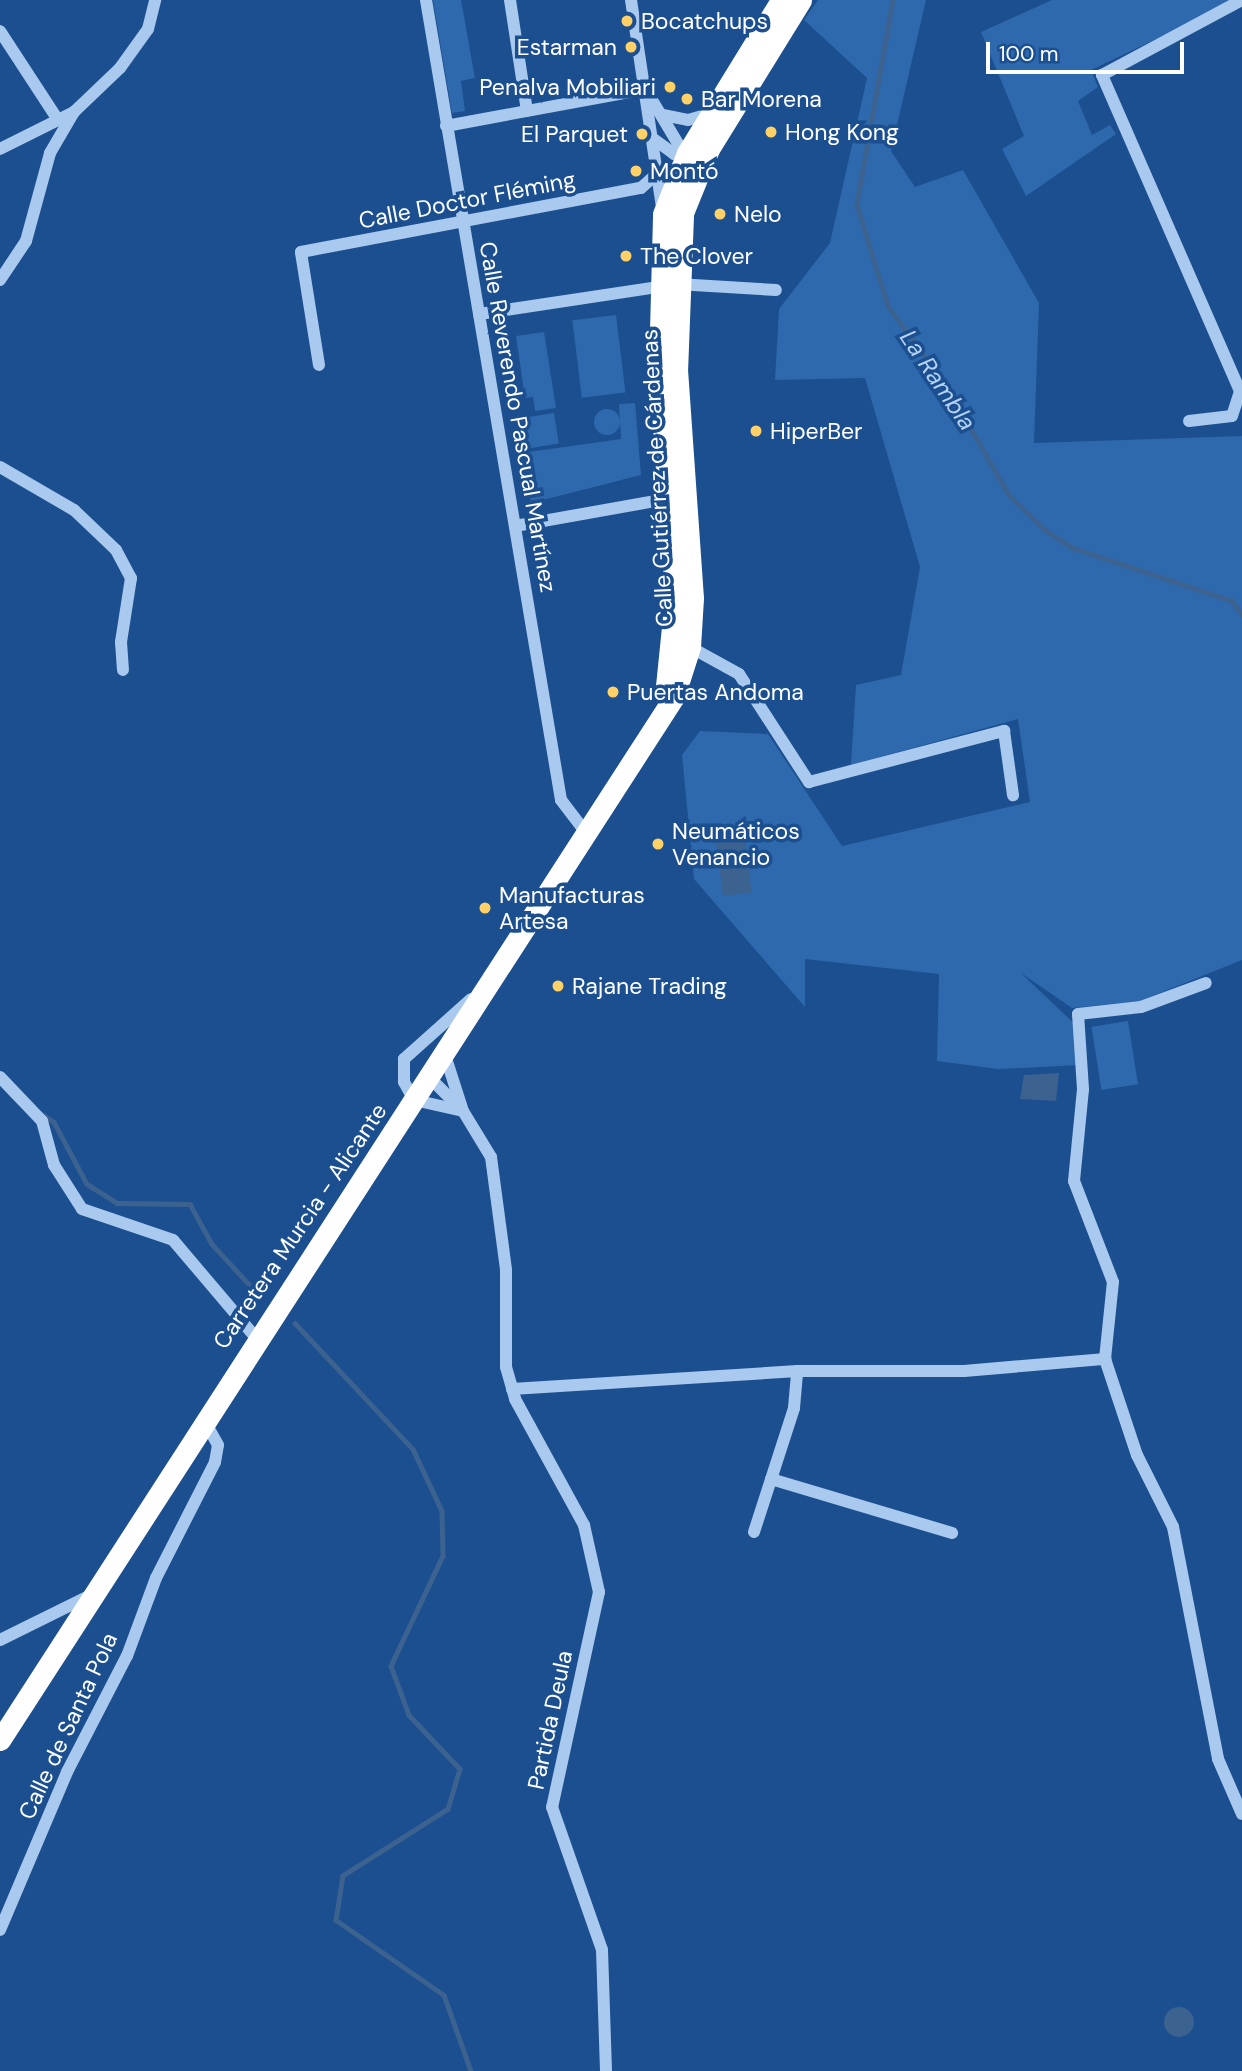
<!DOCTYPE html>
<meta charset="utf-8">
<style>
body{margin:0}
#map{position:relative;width:1242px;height:2071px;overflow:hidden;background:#1b4f8f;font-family:"DM Sans",sans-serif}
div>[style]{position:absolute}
.green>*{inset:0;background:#2e69ad;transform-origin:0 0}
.round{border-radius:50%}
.water>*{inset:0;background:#3c6290;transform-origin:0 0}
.stream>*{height:4.5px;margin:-2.25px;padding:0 2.25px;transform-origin:2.25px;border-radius:2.25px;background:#3c6290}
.minor>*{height:12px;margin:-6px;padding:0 6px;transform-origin:6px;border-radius:6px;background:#a9c9ee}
.highway>*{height:21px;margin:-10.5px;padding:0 10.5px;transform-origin:10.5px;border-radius:10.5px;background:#fff}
.dots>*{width:19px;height:19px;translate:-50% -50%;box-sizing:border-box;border:4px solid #1b4f8f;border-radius:50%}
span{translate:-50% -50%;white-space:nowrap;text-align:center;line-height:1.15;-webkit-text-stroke:7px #1b4f8f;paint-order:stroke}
.poi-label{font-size:23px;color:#fff}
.left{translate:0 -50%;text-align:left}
.right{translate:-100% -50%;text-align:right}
.street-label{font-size:23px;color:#fff}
.water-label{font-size:24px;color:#b5d3f5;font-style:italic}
.scale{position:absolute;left:986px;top:42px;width:198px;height:32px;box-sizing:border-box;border:4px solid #fff;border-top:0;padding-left:9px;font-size:21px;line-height:24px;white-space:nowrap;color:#fff;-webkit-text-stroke:5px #1b4f8f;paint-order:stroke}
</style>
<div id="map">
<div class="green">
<div style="clip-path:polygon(433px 0,461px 0,475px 78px,461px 81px,465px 111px,452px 113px)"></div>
<div style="clip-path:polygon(818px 0,926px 0,891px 151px,915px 187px,963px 170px,1039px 303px,1034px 443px,1242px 436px,1242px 960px,1140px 1001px,1072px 1008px,1021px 973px,1083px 1032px,1082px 1065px,998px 1069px,937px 1061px,939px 974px,805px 959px,805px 1007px,694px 879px,682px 755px,700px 731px,768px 734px,842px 846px,1030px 802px,1018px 719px,851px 765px,856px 685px,901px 675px,920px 567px,865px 378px,775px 380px,779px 309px,830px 243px,867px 78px,804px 20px)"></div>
<div style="clip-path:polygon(1052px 0,1238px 0,1091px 70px,1098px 87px,1078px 101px,1092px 135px,1110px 125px,1116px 134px,1026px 196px,1002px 149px,1024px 136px,981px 32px)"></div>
<div style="left:616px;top:315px;width:78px;height:44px;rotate:83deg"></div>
<div style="clip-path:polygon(544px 332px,556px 408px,535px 411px,533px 397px,525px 398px,516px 336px)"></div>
<div style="clip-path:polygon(635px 403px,641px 475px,531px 503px,522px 453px,621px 439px,619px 404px)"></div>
<div class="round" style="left:594px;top:409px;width:26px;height:26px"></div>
<div style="left:554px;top:413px;width:31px;height:37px;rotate:81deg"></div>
<div style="left:1128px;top:1021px;width:64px;height:37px;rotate:81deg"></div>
</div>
<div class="water">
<div style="left:745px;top:838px;width:55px;height:29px;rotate:83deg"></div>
<div style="clip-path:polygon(1059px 1073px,1056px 1101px,1020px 1099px,1024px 1075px)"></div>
<div class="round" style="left:1164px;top:2007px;width:30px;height:30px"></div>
</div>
<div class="stream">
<div style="left:893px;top:0;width:208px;rotate:100deg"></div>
<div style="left:857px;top:205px;width:106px;rotate:72.9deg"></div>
<div style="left:888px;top:306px;width:100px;rotate:53.9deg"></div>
<div style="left:947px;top:387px;width:125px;rotate:60.1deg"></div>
<div style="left:1009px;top:495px;width:50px;rotate:44.2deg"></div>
<div style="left:1045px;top:530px;width:33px;rotate:33deg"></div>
<div style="left:1073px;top:548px;width:168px;rotate:18.4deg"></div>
<div style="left:1232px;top:601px;width:17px;rotate:54deg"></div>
<div style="left:42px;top:1114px;width:14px;rotate:34deg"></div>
<div style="left:54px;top:1122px;width:70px;rotate:62deg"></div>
<div style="left:87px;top:1184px;width:36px;rotate:32deg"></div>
<div style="left:117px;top:1203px;width:73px;rotate:0.8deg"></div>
<div style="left:190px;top:1204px;width:46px;rotate:61.2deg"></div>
<div style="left:212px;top:1244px;width:68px;rotate:47.4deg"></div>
<div style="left:295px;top:1323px;width:173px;rotate:46.9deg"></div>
<div style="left:413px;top:1449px;width:68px;rotate:64.9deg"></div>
<div style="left:442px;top:1511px;width:45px;rotate:88.7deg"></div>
<div style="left:443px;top:1556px;width:122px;rotate:115.3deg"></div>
<div style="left:391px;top:1666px;width:52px;rotate:69.8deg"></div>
<div style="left:409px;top:1715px;width:74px;rotate:46.6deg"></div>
<div style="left:460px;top:1769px;width:42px;rotate:106.7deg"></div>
<div style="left:448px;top:1809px;width:125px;rotate:147.5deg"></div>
<div style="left:343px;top:1876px;width:45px;rotate:99deg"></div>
<div style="left:336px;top:1920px;width:131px;rotate:34.8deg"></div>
<div style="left:444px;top:1995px;width:81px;rotate:70.4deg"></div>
</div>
<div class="minor">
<div style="left:426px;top:0;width:811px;rotate:80.42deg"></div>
<div style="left:561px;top:800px;width:43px;rotate:52.6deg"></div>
<div style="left:510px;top:0;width:112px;rotate:81.3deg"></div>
<div style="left:631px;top:0;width:209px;rotate:81.5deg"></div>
<div style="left:0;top:31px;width:106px;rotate:56.9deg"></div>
<div style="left:649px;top:95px;width:72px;rotate:59.2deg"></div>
<div style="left:663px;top:115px;width:25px;rotate:11deg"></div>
<div style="left:688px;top:120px;width:22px;rotate:-16deg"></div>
<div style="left:446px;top:126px;width:203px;rotate:-10.5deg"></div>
<div style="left:655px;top:140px;width:24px;rotate:36deg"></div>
<div style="left:674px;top:154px;width:17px;rotate:-3deg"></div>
<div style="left:0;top:149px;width:83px;rotate:-26.6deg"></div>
<div style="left:74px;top:112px;width:64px;rotate:-43.7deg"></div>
<div style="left:120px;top:68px;width:48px;rotate:-54.3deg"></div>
<div style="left:148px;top:29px;width:30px;rotate:-76deg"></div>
<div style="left:0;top:280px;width:47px;rotate:-56.3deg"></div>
<div style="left:26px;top:241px;width:91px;rotate:-74.7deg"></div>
<div style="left:50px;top:153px;width:48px;rotate:-59.7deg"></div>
<div style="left:677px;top:284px;width:99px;rotate:3.5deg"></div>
<div style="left:479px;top:314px;width:180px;rotate:-8.6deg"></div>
<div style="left:319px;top:365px;width:114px;rotate:-99.1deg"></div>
<div style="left:301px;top:252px;width:346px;rotate:-10.7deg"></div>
<div style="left:641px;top:188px;width:25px;rotate:-42deg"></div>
<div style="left:1189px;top:421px;width:43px;rotate:-6.6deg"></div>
<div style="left:1232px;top:416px;width:26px;rotate:-72deg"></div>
<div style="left:1240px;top:391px;width:345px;rotate:-113.6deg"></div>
<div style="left:1102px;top:75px;width:159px;rotate:-28.2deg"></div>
<div style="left:0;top:467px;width:86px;rotate:30.2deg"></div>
<div style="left:74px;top:510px;width:58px;rotate:43.6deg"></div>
<div style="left:116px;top:550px;width:32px;rotate:62deg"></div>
<div style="left:131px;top:578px;width:65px;rotate:98.9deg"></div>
<div style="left:121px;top:642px;width:28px;rotate:86deg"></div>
<div style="left:515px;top:526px;width:143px;rotate:-10.1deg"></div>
<div style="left:690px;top:647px;width:56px;rotate:28.9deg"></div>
<div style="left:739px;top:674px;width:129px;rotate:57.1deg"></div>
<div style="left:809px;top:782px;width:202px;rotate:-14.7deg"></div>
<div style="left:1004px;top:731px;width:65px;rotate:82deg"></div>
<div style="left:444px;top:1052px;width:59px;rotate:72.2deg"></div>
<div style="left:428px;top:1076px;width:49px;rotate:45deg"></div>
<div style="left:463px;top:1111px;width:54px;rotate:58.7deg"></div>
<div style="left:491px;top:1157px;width:114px;rotate:82.4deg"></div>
<div style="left:506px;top:1270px;width:97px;rotate:90deg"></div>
<div style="left:506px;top:1367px;width:33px;rotate:74deg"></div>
<div style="left:515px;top:1399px;width:144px;rotate:61.3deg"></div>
<div style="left:584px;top:1525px;width:69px;rotate:77.4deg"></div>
<div style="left:599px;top:1592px;width:220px;rotate:102.3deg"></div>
<div style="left:552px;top:1807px;width:151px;rotate:70.7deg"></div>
<div style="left:602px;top:1950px;width:121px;rotate:88.1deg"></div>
<div style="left:0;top:1077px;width:61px;rotate:46.3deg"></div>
<div style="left:42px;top:1121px;width:46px;rotate:74.7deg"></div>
<div style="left:54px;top:1165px;width:52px;rotate:57.5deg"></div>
<div style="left:82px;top:1209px;width:96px;rotate:18.8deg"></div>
<div style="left:173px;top:1240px;width:128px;rotate:49.7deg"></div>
<div style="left:463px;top:1111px;width:50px;rotate:-167.3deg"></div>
<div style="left:414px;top:1100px;width:21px;rotate:-119deg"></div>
<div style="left:404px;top:1082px;width:23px;rotate:-90deg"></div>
<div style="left:404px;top:1059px;width:90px;rotate:-41.8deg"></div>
<div style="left:1105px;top:1359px;width:101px;rotate:71.6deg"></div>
<div style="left:1137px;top:1455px;width:80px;rotate:63.4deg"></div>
<div style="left:1173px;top:1527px;width:236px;rotate:79deg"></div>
<div style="left:1218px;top:1759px;width:60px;rotate:66.4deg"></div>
<div style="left:512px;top:1389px;width:286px;rotate:-3.6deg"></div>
<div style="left:797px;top:1371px;width:167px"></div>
<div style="left:964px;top:1371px;width:142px;rotate:-4.9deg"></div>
<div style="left:1105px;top:1359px;width:77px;rotate:-84.1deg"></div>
<div style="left:1113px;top:1282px;width:108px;rotate:-111.1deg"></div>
<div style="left:1074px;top:1181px;width:92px;rotate:-84.4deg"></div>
<div style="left:1083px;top:1089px;width:75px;rotate:-93.8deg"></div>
<div style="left:1078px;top:1014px;width:63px;rotate:-6.3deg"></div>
<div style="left:1141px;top:1007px;width:69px;rotate:-20.3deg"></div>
<div style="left:771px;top:1479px;width:189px;rotate:16.6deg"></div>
<div style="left:754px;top:1532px;width:130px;rotate:-72.1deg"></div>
<div style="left:794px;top:1408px;width:37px;rotate:-85deg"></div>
<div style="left:0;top:1640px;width:99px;rotate:-26.3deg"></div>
<div style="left:0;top:1930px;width:172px;rotate:-67deg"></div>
<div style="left:67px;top:1772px;width:131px;rotate:-62.7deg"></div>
<div style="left:127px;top:1656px;width:83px;rotate:-69.6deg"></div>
<div style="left:156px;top:1578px;width:130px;rotate:-63deg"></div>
<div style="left:215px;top:1462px;width:17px;rotate:-80deg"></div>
<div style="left:218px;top:1445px;width:29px;rotate:-119deg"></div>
</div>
<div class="highway">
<div style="left:666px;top:686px;width:88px;rotate:-84.2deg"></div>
<div style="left:675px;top:598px;width:230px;rotate:-94deg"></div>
<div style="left:659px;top:369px;width:155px;rotate:-88.5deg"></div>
<div style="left:663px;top:214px;width:66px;rotate:-68.5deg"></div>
<div style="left:687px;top:153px;width:180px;rotate:-58.4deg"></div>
<div style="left:0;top:1740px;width:1242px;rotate:-57.13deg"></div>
<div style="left:674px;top:697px;width:52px;rotate:-72.3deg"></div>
<div style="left:690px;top:647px;width:49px;rotate:-86.5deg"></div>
<div style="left:693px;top:598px;width:227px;rotate:-94deg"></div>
<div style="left:677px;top:372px;width:159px;rotate:-87.8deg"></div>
<div style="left:683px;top:213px;width:69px;rotate:-67.9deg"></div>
<div style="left:709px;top:149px;width:175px;rotate:-58.3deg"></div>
</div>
<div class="dots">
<div style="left:627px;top:21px;background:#ffd166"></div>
<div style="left:631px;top:47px;background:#ffd166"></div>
<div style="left:670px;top:87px;background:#ffd166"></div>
<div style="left:687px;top:99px;background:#ffd166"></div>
<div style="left:771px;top:132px;background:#ffd166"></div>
<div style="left:642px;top:134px;background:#ffd166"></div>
<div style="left:636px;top:171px;background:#ffd166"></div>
<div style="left:720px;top:214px;background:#ffd166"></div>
<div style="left:626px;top:256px;background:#ffd166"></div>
<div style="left:756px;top:431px;background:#ffd166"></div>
<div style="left:613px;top:692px;background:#ffd166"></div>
<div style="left:658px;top:844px;background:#ffd166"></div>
<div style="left:485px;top:908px;background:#ffd166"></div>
<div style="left:558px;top:986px;background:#ffd166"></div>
</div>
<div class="poi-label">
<span class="left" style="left:641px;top:21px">Bocatchups</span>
<span class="right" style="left:617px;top:47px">Estarman</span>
<span class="right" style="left:656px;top:87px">Penalva Mobiliari</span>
<span class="left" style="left:701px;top:99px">Bar Morena</span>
<span class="left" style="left:785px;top:132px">Hong Kong</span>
<span class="right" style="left:628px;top:134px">El Parquet</span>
<span class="left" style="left:650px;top:171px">Montó</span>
<span class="left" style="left:734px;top:214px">Nelo</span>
<span class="left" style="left:640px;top:256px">The Clover</span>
<span class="left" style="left:770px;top:431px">HiperBer</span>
<span class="left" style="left:627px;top:692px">Puertas Andoma</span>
<span class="left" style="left:672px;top:844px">Neumáticos<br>Venancio</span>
<span class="left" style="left:499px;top:908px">Manufacturas<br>Artesa</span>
<span class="left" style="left:572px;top:986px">Rajane Trading</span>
</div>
<div class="street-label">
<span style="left:467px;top:200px;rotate:-11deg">Calle Doctor Fléming</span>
<span style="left:518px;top:417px;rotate:80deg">Calle Reverendo Pascual Martínez</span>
<span style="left:657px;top:478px;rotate:-93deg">Calle Gutiérrez de Cárdenas</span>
<span style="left:300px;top:1226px;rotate:-56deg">Carretera Murcia - Alicante</span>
<span style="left:550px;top:1720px;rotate:-78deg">Partida Deula</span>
<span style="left:68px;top:1726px;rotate:-65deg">Calle de Santa Pola</span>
</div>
<div class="water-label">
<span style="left:938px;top:380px;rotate:56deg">La Rambla</span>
</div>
<div class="scale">100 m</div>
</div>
